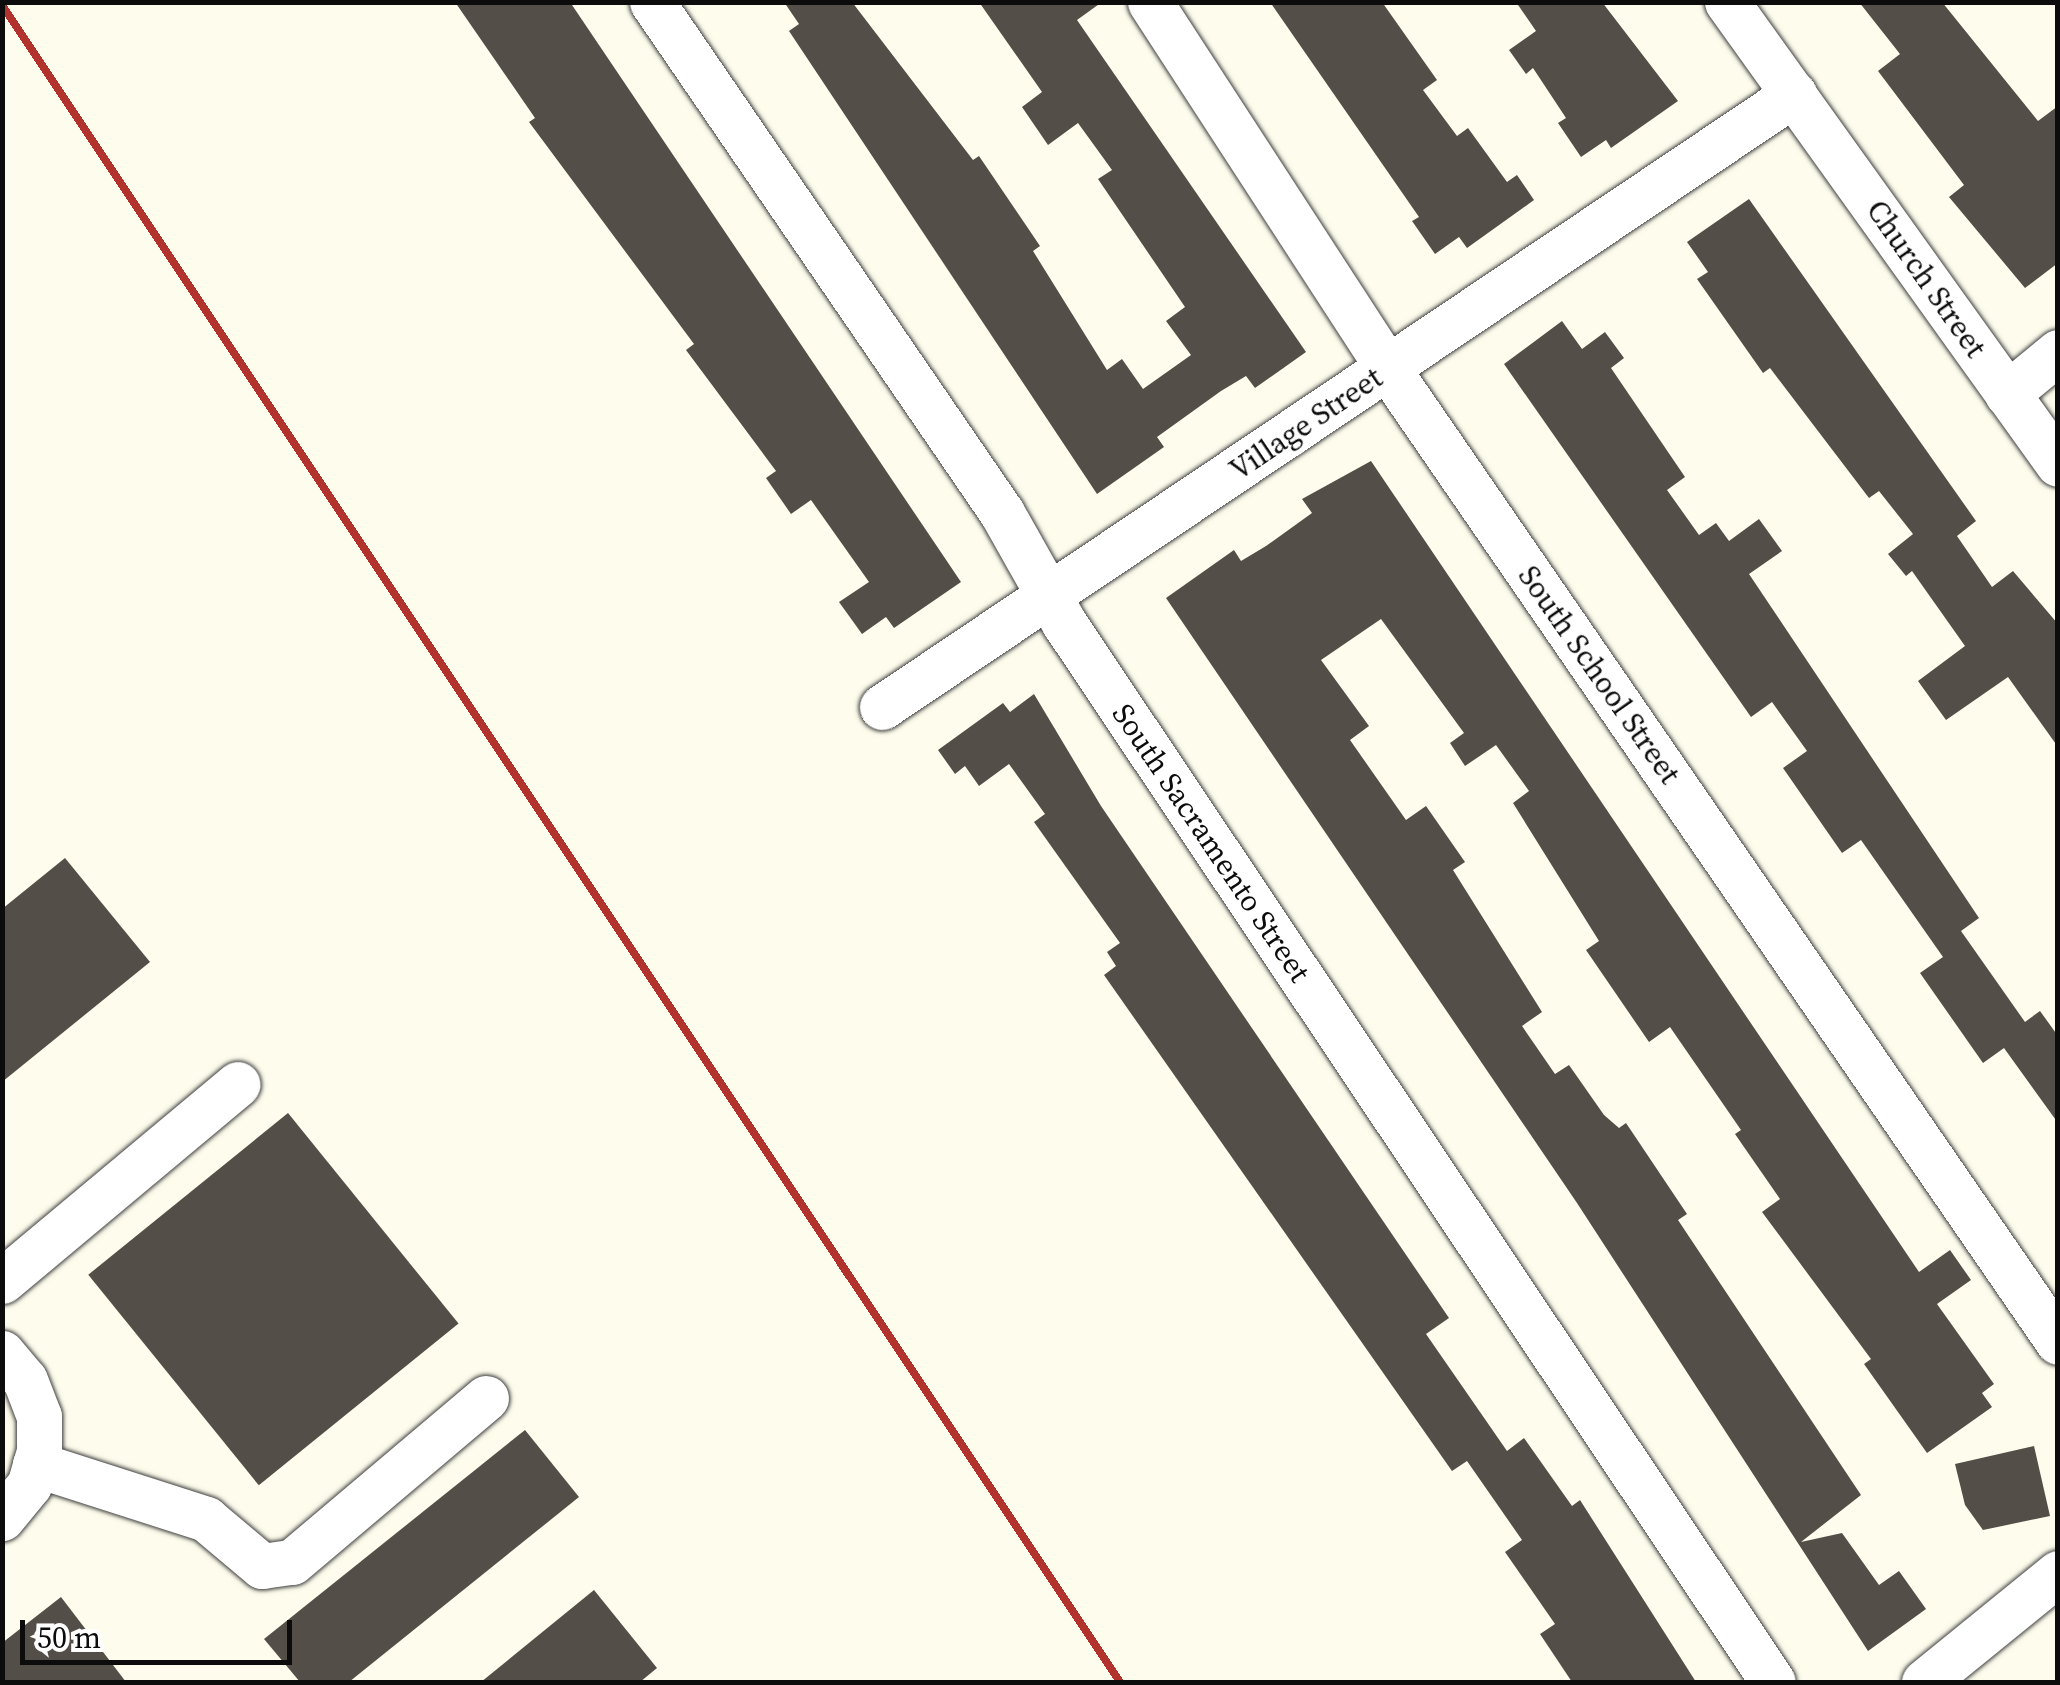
<!DOCTYPE html>
<style>
body{margin:0}
#map{position:relative;width:2060px;height:1685px;overflow:hidden;background:#fefcec;font-family:"Source Serif 4",serif}
div>[style]{position:absolute}
.building>*{inset:0;background:#544e49;transform-origin:0 0}
.roads{filter:drop-shadow(0 0 2px #3f3f3f) drop-shadow(0 0 2px #3f3f3f)}
.minor>*{height:45px;margin:-22.5px;padding:0 22.5px;transform-origin:22.5px;border-radius:22.5px;background:#fff}
.rail>*{height:8px;margin:-4px;padding:0 4px;transform-origin:4px;border-radius:4px;background:#b2322e}
span{translate:-50% -50%;white-space:nowrap;text-align:center;line-height:1.15;-webkit-text-stroke:10px #fff;paint-order:stroke}
.street-label{font-size:30px;color:#0c0c0c}
.frame{position:absolute;inset:0;border:5px solid #0c0c0c;pointer-events:none}
.scale{position:absolute;left:20px;top:1620px;width:272px;height:45px;box-sizing:border-box;border:5px solid #0c0c0c;border-top:0;padding-left:12px;font-size:30px;line-height:35px;white-space:nowrap;color:#0c0c0c;-webkit-text-stroke:8px #fff;paint-order:stroke}
</style>
<div id="map">
<div class="building">
<div style="clip-path:polygon(455px 2px,570px 2px,961px 582px,894px 628px,886px 617px,862px 634px,839px 602px,869px 582px,811px 500px,791px 514px,766px 478px,776px 471px,686px 350px,694px 344px,529px 122px,535px 118px)"></div>
<div style="clip-path:polygon(784px 2px,852px 2px,973px 160px,979px 156px,1040px 246px,1033px 251px,1107px 370px,1122px 359px,1143px 389px,1191px 355px,1166px 321px,1185px 307px,1098px 179px,1112px 170px,1078px 123px,1048px 145px,1022px 107px,1042px 92px,979px 2px,1102px 2px,1077px 20px,1306px 352px,1255px 388px,1246px 376px,1221px 391px,1157px 437px,1164px 447px,1097px 494px,789px 31px,799px 24px)"></div>
<div style="clip-path:polygon(1270px 2px,1382px 2px,1437px 80px,1423px 90px,1457px 136px,1468px 128px,1507px 182px,1517px 175px,1534px 200px,1467px 248px,1459px 237px,1435px 254px,1412px 221px,1419px 217px)"></div>
<div style="clip-path:polygon(1516px 2px,1602px 2px,1678px 101px,1611px 148px,1606px 140px,1581px 157px,1558px 123px,1566px 118px,1533px 68px,1526px 74px,1509px 50px,1536px 31px)"></div>
<div style="clip-path:polygon(1859px 2px,1942px 2px,2038px 121px,2058px 106px,2058px 263px,2025px 288px,1949px 197px,1964px 185px,1878px 71px,1900px 54px)"></div>
<div style="clip-path:polygon(1749px 199px,1976px 521px,1957px 536px,1992px 587px,2013px 571px,2058px 624px,2058px 747px,2008px 677px,1946px 720px,1918px 681px,1965px 646px,1912px 571px,1906px 576px,1888px 554px,1913px 534px,1879px 491px,1869px 498px,1770px 368px,1763px 373px,1697px 279px,1708px 272px,1687px 242px)"></div>
<div style="clip-path:polygon(1562px 321px,1582px 349px,1605px 332px,1624px 358px,1611px 368px,1685px 477px,1667px 490px,1699px 535px,1716px 523px,1729px 541px,1759px 519px,1782px 551px,1749px 574px,1979px 918px,1961px 931px,2025px 1022px,2040px 1011px,2058px 1036px,2058px 1123px,2004px 1048px,1983px 1063px,1920px 973px,1943px 957px,1861px 840px,1842px 853px,1783px 768px,1807px 751px,1772px 702px,1751px 717px,1504px 364px)"></div>
<div style="clip-path:polygon(1371px 461px,1919px 1272px,1950px 1250px,1971px 1280px,1937px 1304px,1994px 1384px,1982px 1393px,1992px 1407px,1927px 1453px,1864px 1364px,1871px 1359px,1762px 1212px,1780px 1199px,1735px 1134px,1741px 1130px,1670px 1027px,1649px 1042px,1586px 950px,1599px 941px,1513px 803px,1529px 791px,1496px 745px,1465px 766px,1450px 743px,1464px 733px,1381px 619px,1321px 660px,1369px 726px,1350px 740px,1406px 820px,1426px 806px,1465px 862px,1453px 870px,1542px 1012px,1522px 1026px,1555px 1074px,1569px 1065px,1604px 1115px,1619px 1128px,1626px 1123px,1687px 1214px,1678px 1220px,1861px 1495px,1801px 1542px,1842px 1533px,1879px 1585px,1899px 1571px,1926px 1609px,1868px 1651px,1577px 1203px,1166px 598px,1234px 550px,1241px 561px,1266px 546px,1312px 513px,1302px 499px)"></div>
<div style="clip-path:polygon(1034px 694px,1101px 806px,1449px 1318px,1426px 1334px,1507px 1451px,1524px 1438px,1572px 1506px,1580px 1500px,1696px 1682px,1572px 1682px,1540px 1634px,1555px 1624px,1505px 1552px,1522px 1540px,1467px 1461px,1452px 1471px,1104px 975px,1116px 966px,1107px 952px,1120px 943px,1034px 822px,1045px 814px,1009px 764px,979px 786px,965px 766px,955px 774px,938px 750px,1003px 703px,1010px 712px)"></div>
<div style="clip-path:polygon(65px 858px,150px 962px,2px 1082px,2px 909px)"></div>
<div style="left:288px;top:1113px;width:271px;height:257px;rotate:51deg"></div>
<div style="clip-path:polygon(525px 1430px,579px 1497px,349px 1682px,300px 1682px,264px 1639px)"></div>
<div style="clip-path:polygon(2034px 1446px,2050px 1516px,1983px 1530px,1965px 1505px,1955px 1464px)"></div>
<div style="clip-path:polygon(594px 1590px,657px 1668px,640px 1682px,481px 1682px)"></div>
<div style="clip-path:polygon(61px 1597px,126px 1682px,2px 1682px,2px 1643px)"></div>
</div>
<div class="roads">
<div class="minor">
<div style="left:652px;top:2px;width:619px;rotate:55.59deg"></div>
<div style="left:1002px;top:513px;width:126px;rotate:60.6deg"></div>
<div style="left:1064px;top:623px;width:1274px;rotate:56.2deg"></div>
<div style="left:1150px;top:2px;width:437px;rotate:57deg"></div>
<div style="left:1388px;top:369px;width:1181px;rotate:55.45deg"></div>
<div style="left:1727px;top:2px;width:568px;rotate:54.38deg"></div>
<div style="left:2007px;top:394px;width:66px;rotate:-39.5deg"></div>
<div style="left:882px;top:707px;width:1099px;rotate:-33.91deg"></div>
<div style="left:2px;top:1281px;width:307px;rotate:-39.9deg"></div>
<div style="left:2px;top:1353px;width:35px;rotate:50deg"></div>
<div style="left:25px;top:1380px;width:39px;rotate:69deg"></div>
<div style="left:39px;top:1416px;width:35px;rotate:90deg"></div>
<div style="left:39px;top:1451px;width:35px;rotate:106deg"></div>
<div style="left:29px;top:1485px;width:43px;rotate:129.3deg"></div>
<div style="left:35px;top:1464px;width:180px;rotate:17.8deg"></div>
<div style="left:206px;top:1519px;width:73px;rotate:40deg"></div>
<div style="left:262px;top:1566px;width:30px;rotate:-8deg"></div>
<div style="left:292px;top:1562px;width:254px;rotate:-40.2deg"></div>
<div style="left:1924px;top:1682px;width:173px;rotate:-39.1deg"></div>
</div>
</div>
<div class="rail">
<div style="left:2px;top:5px;width:2016px;rotate:56.31deg"></div>
</div>
<div class="street-label">
<span style="left:1926px;top:279px;rotate:55deg">Church Street</span>
<span style="left:1306px;top:424px;rotate:-34deg">Village Street</span>
<span style="left:1599px;top:675px;rotate:55deg">South School Street</span>
<span style="left:1211px;top:843px;rotate:56deg">South Sacramento Street</span>
</div>
<div class="frame"></div>
<div class="scale">50 m</div>
</div>
